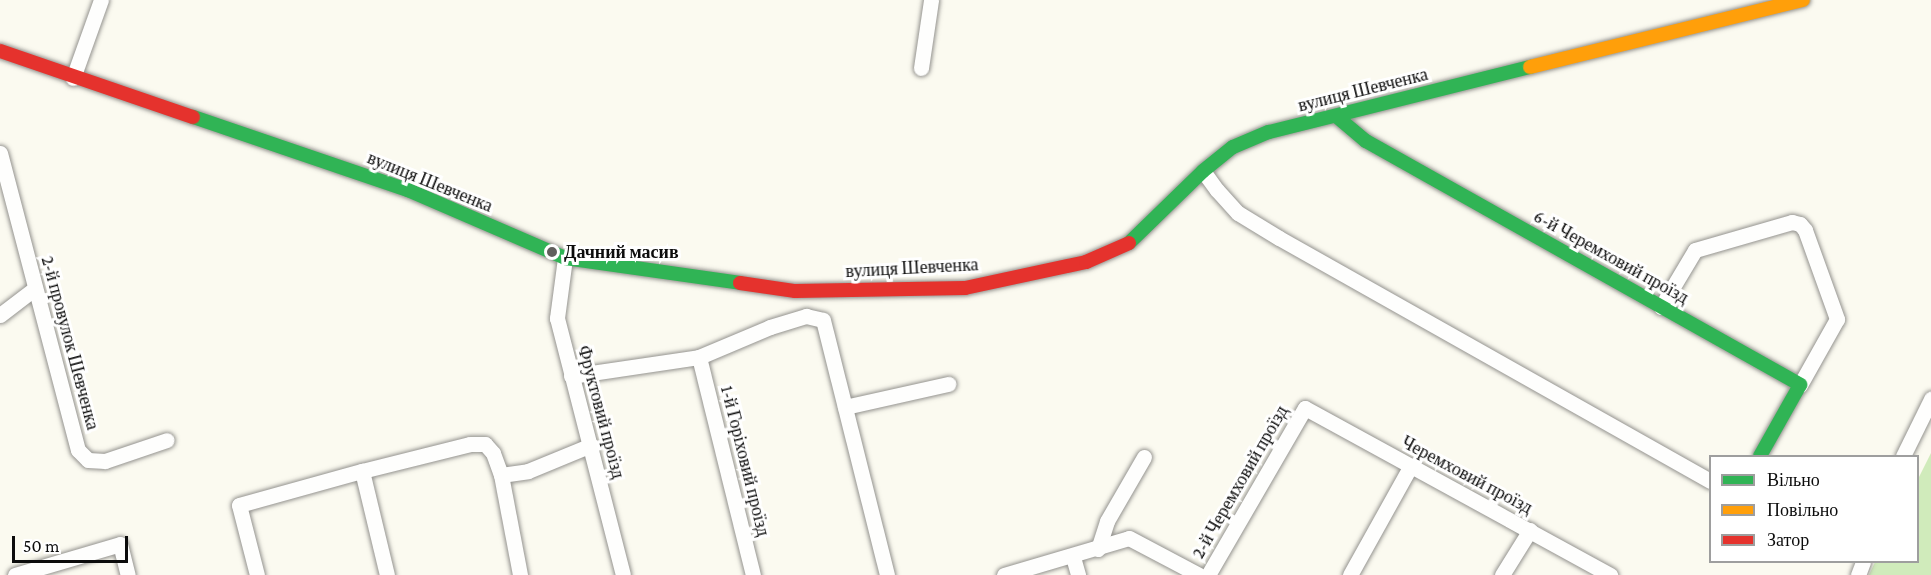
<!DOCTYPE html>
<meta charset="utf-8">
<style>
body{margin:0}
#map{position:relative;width:1931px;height:575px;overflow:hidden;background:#fbfaf0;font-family:"Crimson Pro",serif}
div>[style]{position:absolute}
.forest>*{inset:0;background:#d0ebbb}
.roads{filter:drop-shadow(0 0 2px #94938f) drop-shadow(0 0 2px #94938f)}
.street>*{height:15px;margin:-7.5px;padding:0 7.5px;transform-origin:7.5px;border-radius:7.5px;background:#fefefd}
.fast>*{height:14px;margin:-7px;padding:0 7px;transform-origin:7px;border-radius:7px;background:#30b455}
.slow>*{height:14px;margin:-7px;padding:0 7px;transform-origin:7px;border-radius:7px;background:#ff9f0a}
.jam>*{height:14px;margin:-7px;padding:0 7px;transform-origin:7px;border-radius:7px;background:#e5322d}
.dots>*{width:16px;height:16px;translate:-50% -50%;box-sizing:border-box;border:3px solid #fff;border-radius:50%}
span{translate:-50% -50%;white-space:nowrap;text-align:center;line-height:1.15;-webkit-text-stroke:6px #fff;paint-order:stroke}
.street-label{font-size:18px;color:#0c0c0c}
.poi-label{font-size:18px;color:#0c0c0c;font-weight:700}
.left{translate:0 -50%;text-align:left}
.legend{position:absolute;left:1709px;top:455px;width:210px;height:108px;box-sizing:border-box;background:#fff;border:2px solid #9e9e9e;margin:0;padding:8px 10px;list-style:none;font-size:18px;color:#0c0c0c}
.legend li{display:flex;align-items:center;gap:12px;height:30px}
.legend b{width:30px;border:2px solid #9e9e9e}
.scale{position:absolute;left:12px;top:536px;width:116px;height:27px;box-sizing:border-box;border:3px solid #0c0c0c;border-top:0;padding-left:8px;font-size:18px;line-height:21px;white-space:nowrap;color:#0c0c0c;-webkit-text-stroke:4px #fff;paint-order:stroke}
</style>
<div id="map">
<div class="forest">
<div style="clip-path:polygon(1931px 453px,1931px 575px,1869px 575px,1875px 562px,1918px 562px,1918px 479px)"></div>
</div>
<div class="roads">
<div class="street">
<div style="left:921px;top:68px;width:69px;rotate:-81.6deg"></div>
<div style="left:73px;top:78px;width:83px;rotate:-70.3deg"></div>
<div style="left:0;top:153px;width:307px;rotate:75.3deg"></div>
<div style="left:78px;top:450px;width:14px;rotate:45deg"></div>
<div style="left:88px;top:460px;width:17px;rotate:3deg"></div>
<div style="left:105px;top:461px;width:65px;rotate:-18.7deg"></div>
<div style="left:1203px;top:171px;width:24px;rotate:54deg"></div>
<div style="left:1217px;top:190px;width:31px;rotate:48deg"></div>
<div style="left:1238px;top:213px;width:48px;rotate:31.4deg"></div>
<div style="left:1279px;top:238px;width:495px;rotate:29.4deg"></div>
<div style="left:565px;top:258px;width:61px;rotate:97.6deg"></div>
<div style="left:557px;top:318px;width:265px;rotate:75.6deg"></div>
<div style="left:1661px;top:307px;width:66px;rotate:-59.2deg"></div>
<div style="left:1695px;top:250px;width:101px;rotate:-16.1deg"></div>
<div style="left:1792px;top:222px;width:8px;rotate:14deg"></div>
<div style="left:1800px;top:224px;width:8px;rotate:50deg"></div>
<div style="left:1805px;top:230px;width:95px;rotate:70.2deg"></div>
<div style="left:1837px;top:319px;width:76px;rotate:119.3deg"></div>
<div style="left:0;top:315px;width:43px;rotate:-37.4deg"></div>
<div style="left:699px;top:357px;width:225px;rotate:76.1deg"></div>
<div style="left:571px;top:376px;width:129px;rotate:-8.4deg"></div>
<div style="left:699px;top:357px;width:77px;rotate:-22.9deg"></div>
<div style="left:770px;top:327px;width:38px;rotate:-17deg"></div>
<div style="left:806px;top:316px;width:17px;rotate:13deg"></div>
<div style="left:823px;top:320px;width:263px;rotate:75.9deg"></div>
<div style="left:845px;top:407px;width:106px;rotate:-12.6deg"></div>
<div style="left:1903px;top:456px;width:64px;rotate:-63.8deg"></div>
<div style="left:362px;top:471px;width:107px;rotate:76.5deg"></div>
<div style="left:501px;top:475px;width:27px;rotate:-8deg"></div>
<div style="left:528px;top:471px;width:68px;rotate:-22.4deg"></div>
<div style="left:1098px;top:549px;width:29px;rotate:-72deg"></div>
<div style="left:1107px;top:521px;width:74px;rotate:-60deg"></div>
<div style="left:1073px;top:557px;width:19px;rotate:74deg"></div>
<div style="left:15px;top:575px;width:109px;rotate:-16.4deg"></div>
<div style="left:120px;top:544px;width:32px;rotate:76deg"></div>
<div style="left:257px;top:575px;width:72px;rotate:-104.4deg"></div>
<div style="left:239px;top:505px;width:128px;rotate:-15.5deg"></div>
<div style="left:362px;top:471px;width:111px;rotate:-14deg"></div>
<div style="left:470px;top:444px;width:15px"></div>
<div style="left:485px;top:444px;width:12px;rotate:48deg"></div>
<div style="left:493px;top:453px;width:23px;rotate:70deg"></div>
<div style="left:501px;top:475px;width:102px;rotate:79.2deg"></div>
<div style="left:1004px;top:575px;width:130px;rotate:-16.5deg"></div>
<div style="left:1129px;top:538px;width:79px;rotate:27.9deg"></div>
<div style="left:1208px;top:575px;width:193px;rotate:-59.9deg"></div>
<div style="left:1305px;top:408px;width:348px;rotate:28.7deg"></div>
<div style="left:1350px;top:575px;width:124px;rotate:-60.9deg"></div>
<div style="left:1502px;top:575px;width:53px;rotate:-58.1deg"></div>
<div style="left:1858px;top:575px;width:14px;rotate:-69deg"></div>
</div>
<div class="fast">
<div style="left:1336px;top:116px;width:39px;rotate:40deg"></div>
<div style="left:1366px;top:141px;width:498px;rotate:29.3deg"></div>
<div style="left:1800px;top:385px;width:81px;rotate:119.4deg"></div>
<div style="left:193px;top:117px;width:227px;rotate:18.8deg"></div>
<div style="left:408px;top:190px;width:171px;rotate:23.4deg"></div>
<div style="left:565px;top:258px;width:177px;rotate:8.1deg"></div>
<div style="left:1129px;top:243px;width:103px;rotate:-44.2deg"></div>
<div style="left:1203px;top:171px;width:38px;rotate:-39deg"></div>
<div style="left:1233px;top:147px;width:39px;rotate:-23deg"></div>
<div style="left:1269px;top:132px;width:269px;rotate:-14deg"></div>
</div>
<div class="slow">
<div style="left:1530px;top:67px;width:281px;rotate:-13.8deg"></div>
</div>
<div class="jam">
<div style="left:0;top:51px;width:204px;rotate:18.9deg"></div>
<div style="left:740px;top:283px;width:56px;rotate:8.3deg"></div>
<div style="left:795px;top:291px;width:170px;rotate:-1deg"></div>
<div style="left:965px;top:288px;width:124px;rotate:-12.1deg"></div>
<div style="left:1086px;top:262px;width:47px;rotate:-23.8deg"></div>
</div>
</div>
<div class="dots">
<div style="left:552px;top:252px;background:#605f5c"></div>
</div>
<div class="street-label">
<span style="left:1363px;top:90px;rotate:-14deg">вулиця Шевченка</span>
<span style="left:430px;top:182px;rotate:22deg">вулиця Шевченка</span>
<span style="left:1611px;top:257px;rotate:29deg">6-й Черемховий проїзд</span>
<span style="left:912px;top:268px;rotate:-3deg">вулиця Шевченка</span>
<span style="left:70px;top:343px;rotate:75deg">2-й провулок Шевченка</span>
<span style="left:601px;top:412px;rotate:75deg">Фруктовий проїзд</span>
<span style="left:745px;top:461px;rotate:76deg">1-й Горіховий проїзд</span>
<span style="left:1467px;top:475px;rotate:28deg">Черемховий проїзд</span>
<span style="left:1240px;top:482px;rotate:-60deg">2-й Черемховий проїзд</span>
</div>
<div class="poi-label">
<span class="left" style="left:564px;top:252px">Дачний масив</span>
</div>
<ul class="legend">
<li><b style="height:8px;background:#30b455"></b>Вільно</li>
<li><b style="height:8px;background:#ff9f0a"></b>Повільно</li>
<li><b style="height:8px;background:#e5322d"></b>Затор</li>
</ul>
<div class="scale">50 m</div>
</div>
